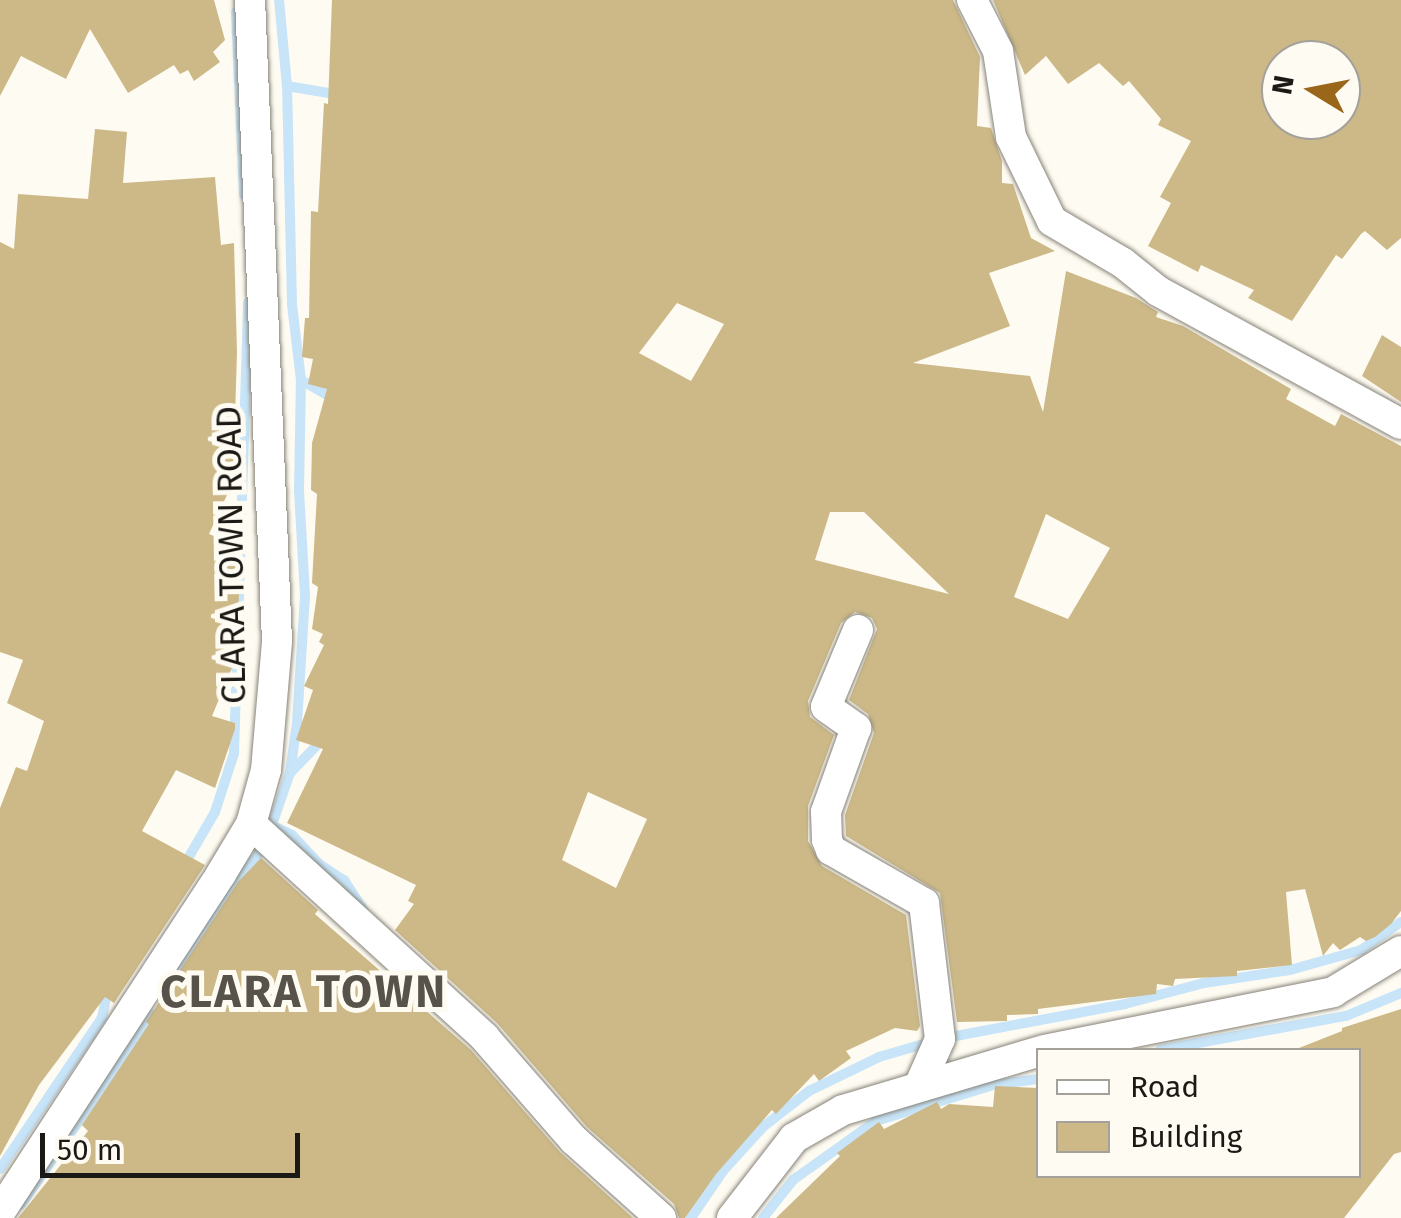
<!DOCTYPE html>
<style>
body{margin:0}
#map{position:relative;width:1401px;height:1218px;overflow:hidden;background:#fefbf2;font-family:"Fira Sans",sans-serif}
div>[style]{position:absolute}
.stream>*{height:10px;margin:-5px;padding:0 5px;transform-origin:5px;border-radius:5px;background:#c7e4f8}
.building>*{inset:0;background:#cdb988}
.roads{filter:drop-shadow(0 0 2px #868278) drop-shadow(0 0 2px #868278)}
.street>*{height:30px;margin:-15px;padding:0 15px;transform-origin:15px;border-radius:15px;background:#fff}
span{translate:-50% -50%;white-space:nowrap;text-align:center;line-height:1.15;-webkit-text-stroke:10px #fefbf2;paint-order:stroke}
.street-label{font-size:35px;color:#1b1915}
.district-label{font-size:45px;color:#57534a;font-weight:700;letter-spacing:2.5px}
.legend{position:absolute;left:1036px;top:1048px;width:325px;height:130px;box-sizing:border-box;background:#fefbf2;border:2px solid #a3a19a;margin:0;padding:12px 18px;list-style:none;font-size:30px;color:#1b1915}
.legend li{display:flex;align-items:center;gap:20px;height:50px}
.legend b{width:50px;border:2px solid #a3a19a}
.north{position:absolute;left:1261px;top:40px;width:100px;height:100px;box-sizing:border-box;background:#fefbf2;border:2px solid #a3a19a;border-radius:50%;rotate:280deg;font-size:28px;font-weight:700;line-height:40px;text-align:center;color:#1b1915}
.north::after{content:'';display:block;margin:auto;width:35px;height:45px;background:#99661a;clip-path:polygon(50% 0,100% 100%,50% 72%,0 100%)}
.scale{position:absolute;left:40px;top:1133px;width:260px;height:45px;box-sizing:border-box;border:5px solid #1b1915;border-top:0;padding-left:12px;font-size:30px;line-height:35px;white-space:nowrap;color:#1b1915;-webkit-text-stroke:8px #fefbf2;paint-order:stroke}
</style>
<div id="map">
<div class="stream">
<div style="left:236px;top:12px;width:183px;rotate:87.5deg"></div>
<div style="left:287px;top:86px;width:54px;rotate:9.6deg"></div>
<div style="left:301px;top:380px;width:39px;rotate:30deg"></div>
<div style="left:291px;top:772px;width:47px;rotate:-45.9deg"></div>
<div style="left:271px;top:825px;width:23px;rotate:25deg"></div>
<div style="left:292px;top:835px;width:40px;rotate:47deg"></div>
<div style="left:319px;top:864px;width:30px;rotate:33deg"></div>
<div style="left:344px;top:880px;width:37px;rotate:57deg"></div>
<div style="left:183px;top:867px;width:64px;rotate:-59.8deg"></div>
<div style="left:215px;top:812px;width:62px;rotate:-72.1deg"></div>
<div style="left:234px;top:753px;width:451px;rotate:-88.2deg"></div>
<div style="left:170px;top:987px;width:26px;rotate:-67deg"></div>
<div style="left:180px;top:963px;width:145px;rotate:-54.2deg"></div>
<div style="left:265px;top:845px;width:76px;rotate:-70.9deg"></div>
<div style="left:290px;top:773px;width:50px;rotate:-82deg"></div>
<div style="left:297px;top:723px;width:128px;rotate:-86.4deg"></div>
<div style="left:305px;top:595px;width:104px;rotate:-93.3deg"></div>
<div style="left:299px;top:491px;width:111px;rotate:-89deg"></div>
<div style="left:301px;top:380px;width:77px;rotate:-96.8deg"></div>
<div style="left:292px;top:304px;width:218px;rotate:-91.3deg"></div>
<div style="left:287px;top:86px;width:86px;rotate:-95.3deg"></div>
<div style="left:1160px;top:1050px;width:189px;rotate:-10.4deg"></div>
<div style="left:1346px;top:1016px;width:60px;rotate:-22.7deg"></div>
<div style="left:0;top:1169px;width:182px;rotate:-56deg"></div>
<div style="left:102px;top:1018px;width:32px;rotate:-79deg"></div>
<div style="left:21px;top:1205px;width:232px;rotate:-55.4deg"></div>
<div style="left:691px;top:1218px;width:57px;rotate:-55.8deg"></div>
<div style="left:723px;top:1171px;width:61px;rotate:-47.7deg"></div>
<div style="left:764px;top:1126px;width:57px;rotate:-37.9deg"></div>
<div style="left:809px;top:1091px;width:78px;rotate:-25.9deg"></div>
<div style="left:879px;top:1057px;width:64px;rotate:-16.4deg"></div>
<div style="left:940px;top:1039px;width:188px;rotate:-10.7deg"></div>
<div style="left:1125px;top:1004px;width:82px;rotate:-14.9deg"></div>
<div style="left:1204px;top:983px;width:87px;rotate:-8.6deg"></div>
<div style="left:1290px;top:970px;width:74px;rotate:-15.7deg"></div>
<div style="left:1361px;top:950px;width:49px;rotate:-35deg"></div>
<div style="left:763px;top:1218px;width:48px;rotate:-51.7deg"></div>
<div style="left:793px;top:1180px;width:102px;rotate:-35.4deg"></div>
<div style="left:876px;top:1121px;width:122px;rotate:-17.1deg"></div>
<div style="left:993px;top:1085px;width:45px;rotate:-7.6deg"></div>
</div>
<div class="building">
<div style="clip-path:polygon(0 0,214px 0,225px 40px,213px 52px,220px 62px,194px 81px,188px 70px,180px 74px,174px 65px,128px 93px,90px 29px,66px 79px,21px 56px,0 96px)"></div>
<div style="clip-path:polygon(evenodd,332px 0,953px 0,980px 57px,977px 126px,991px 128px,1002px 161px,1002px 183px,1013px 184px,1031px 238px,1055px 251px,989px 273px,1010px 326px,913px 363px,1030px 376px,1043px 412px,1066px 271px,1136px 298px,1158px 312px,1156px 317px,1183px 326px,1291px 389px,1286px 399px,1335px 426px,1341px 414px,1401px 446px,1401px 911px,1391px 924px,1375px 937px,1366px 941px,1360px 937px,1340px 950px,1333px 943px,1323px 956px,1305px 889px,1286px 892px,1292px 965px,1237px 971px,1237px 976px,1175px 979px,1173px 986px,1157px 984px,1156px 994px,1038px 1009px,1038px 1014px,1007px 1015px,1007px 1021px,957px 1022px,940px 893px,846px 836px,845px 815px,874px 733px,868px 714px,849px 700px,877px 629px,872px 618px,855px 612px,841px 623px,808px 701px,810px 717px,834px 735px,808px 806px,808px 841px,822px 866px,906px 915px,920px 1026px,917px 1031px,895px 1028px,846px 1051px,851px 1058px,819px 1081px,814px 1074px,776px 1114px,772px 1110px,716px 1174px,685px 1218px,679px 1218px,674px 1204px,587px 1127px,497px 1023px,395px 930px,414px 904px,408px 901px,416px 885px,287px 823px,323px 749px,296px 740px,313px 690px,304px 686px,324px 645px,319px 642px,323px 634px,312px 629px,318px 587px,312px 583px,317px 494px,311px 490px,312px 443px,327px 389px,308px 384px,313px 359px,302px 357px,305px 318px,309px 318px,311px 211px,318px 212px,324px 103px,328px 104px,332px 0,677px 303px,724px 324px,691px 381px,639px 353px,677px 303px,332px 0,830px 512px,864px 512px,949px 594px,815px 560px,830px 512px,332px 0,1046px 514px,1110px 548px,1068px 619px,1014px 597px,1046px 514px,332px 0,588px 792px,647px 819px,616px 888px,562px 860px,588px 792px)"></div>
<div style="clip-path:polygon(evenodd,993px 0,1401px 0,1401px 238px,1387px 250px,1365px 231px,1361px 234px,1342px 259px,1336px 255px,1292px 321px,1248px 298px,1254px 290px,1201px 265px,1198px 272px,1148px 246px,1171px 203px,1160px 197px,1191px 141px,1158px 125px,1161px 119px,1129px 81px,1123px 86px,1099px 63px,1068px 84px,1046px 56px,1025px 75px,993px 0,1281px 60px,1341px 60px,1341px 120px,1281px 120px,1281px 60px)"></div>
<div style="clip-path:polygon(95px 129px,127px 132px,123px 183px,215px 177px,221px 245px,234px 243px,237px 352px,233px 482px,209px 534px,241px 547px,237px 638px,231px 654px,237px 656px,212px 716px,235px 723px,235px 729px,215px 788px,176px 770px,142px 831px,205px 865px,114px 1003px,105px 997px,39px 1085px,0 1156px,0 808px,16px 767px,27px 771px,44px 721px,7px 703px,23px 660px,0 652px,0 242px,14px 249px,18px 194px,88px 199px)"></div>
<div style="clip-path:polygon(1382px 335px,1401px 347px,1401px 402px,1362px 376px)"></div>
<div style="clip-path:polygon(261px 858px,318px 910px,315px 914px,471px 1050px,560px 1152px,633px 1218px,18px 1218px,88px 1131px,82px 1125px,149px 1024px,146px 1022px,238px 882px)"></div>
<div style="clip-path:polygon(1401px 1009px,1401px 1152px,1394px 1154px,1344px 1218px,776px 1218px,840px 1156px,837px 1153px,879px 1122px,884px 1129px,937px 1102px,941px 1109px,949px 1104px,993px 1107px,995px 1086px,1038px 1088px,1038px 1176px,1358px 1176px,1358px 1050px,1299px 1048px,1342px 1031px,1342px 1028px)"></div>
</div>
<div class="roads">
<div class="street">
<div style="left:972px;top:0;width:57px;rotate:63deg"></div>
<div style="left:998px;top:51px;width:87px;rotate:81.4deg"></div>
<div style="left:1011px;top:137px;width:93px;rotate:64deg"></div>
<div style="left:1052px;top:221px;width:82px;rotate:30.6deg"></div>
<div style="left:1123px;top:263px;width:45px;rotate:38.7deg"></div>
<div style="left:1158px;top:291px;width:277px;rotate:28.7deg"></div>
<div style="left:858px;top:630px;width:83px;rotate:112.6deg"></div>
<div style="left:826px;top:707px;width:37px;rotate:35deg"></div>
<div style="left:856px;top:728px;width:89px;rotate:109.7deg"></div>
<div style="left:826px;top:812px;width:28px;rotate:88deg"></div>
<div style="left:827px;top:840px;width:11px;rotate:68deg"></div>
<div style="left:831px;top:850px;width:107px;rotate:29.7deg"></div>
<div style="left:924px;top:903px;width:137px;rotate:83.3deg"></div>
<div style="left:940px;top:1039px;width:49px;rotate:114deg"></div>
<div style="left:251px;top:824px;width:316px;rotate:42.4deg"></div>
<div style="left:484px;top:1037px;width:137px;rotate:48.9deg"></div>
<div style="left:574px;top:1140px;width:117px;rotate:41.9deg"></div>
<div style="left:1044px;top:1050px;width:295px;rotate:-11.3deg"></div>
<div style="left:1333px;top:992px;width:79px;rotate:-31.1deg"></div>
<div style="left:0;top:1212px;width:404px;rotate:-56.8deg"></div>
<div style="left:221px;top:874px;width:58px;rotate:-59deg"></div>
<div style="left:251px;top:824px;width:56px;rotate:-74.5deg"></div>
<div style="left:266px;top:770px;width:129px;rotate:-85.1deg"></div>
<div style="left:277px;top:641px;width:642px;rotate:-92.41deg"></div>
<div style="left:732px;top:1218px;width:101px;rotate:-52.2deg"></div>
<div style="left:794px;top:1138px;width:56px;rotate:-29.7deg"></div>
<div style="left:843px;top:1110px;width:203px;rotate:-16.6deg"></div>
</div>
</div>
<div class="street-label">
<span style="left:231px;top:555px;rotate:-91deg">CLARA TOWN ROAD</span>
</div>
<div class="district-label">
<span style="left:304px;top:993px">CLARA TOWN</span>
</div>
<ul class="legend">
<li><b style="height:12px;background:#fff"></b>Road</li>
<li><b style="height:28px;background:#cdb988"></b>Building</li>
</ul>
<div class="north">N</div>
<div class="scale">50 m</div>
</div>
